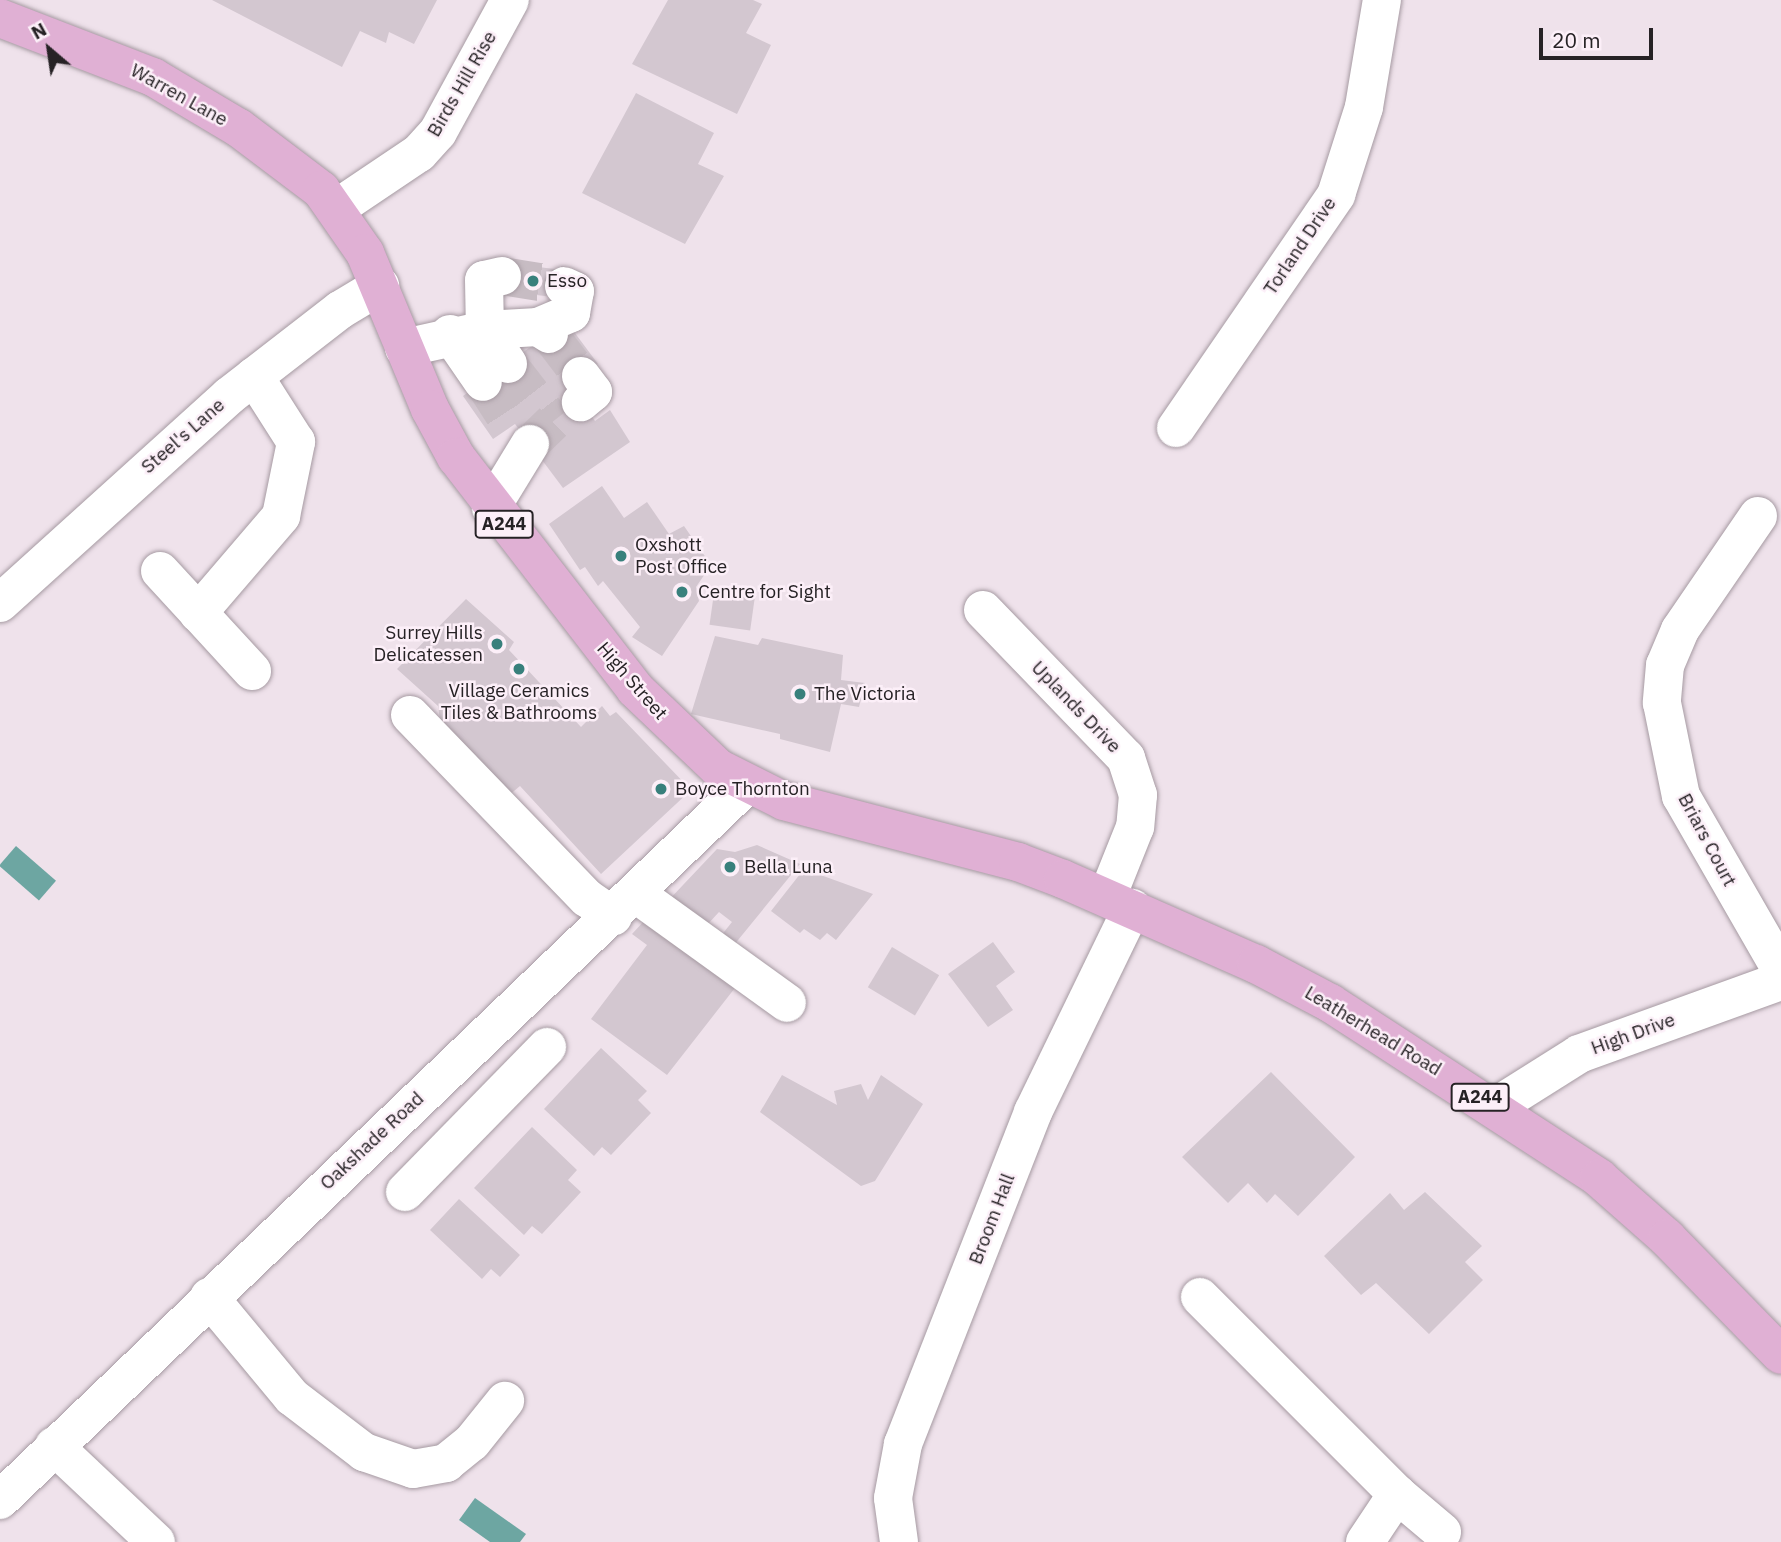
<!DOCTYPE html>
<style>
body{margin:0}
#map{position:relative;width:1781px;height:1542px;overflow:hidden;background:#efe2eb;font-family:"IBM Plex Sans",sans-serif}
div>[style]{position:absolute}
.water>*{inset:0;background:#6da6a2;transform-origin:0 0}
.building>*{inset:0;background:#d3c7d0;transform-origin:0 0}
.minor-tunnel>*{height:38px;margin-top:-19px;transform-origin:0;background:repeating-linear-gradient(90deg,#c7bcc3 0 38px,transparent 0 57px)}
.roads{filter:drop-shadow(0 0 2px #a69aa2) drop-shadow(0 0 2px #a69aa2)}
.minor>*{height:38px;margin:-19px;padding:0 19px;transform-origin:19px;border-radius:19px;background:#fff}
.major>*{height:38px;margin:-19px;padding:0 19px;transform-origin:19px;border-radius:19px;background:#e0b0d4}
.dots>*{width:19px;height:19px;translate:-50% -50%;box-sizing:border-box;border:4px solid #fceff8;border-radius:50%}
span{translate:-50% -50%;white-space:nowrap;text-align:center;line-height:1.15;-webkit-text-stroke:5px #fceff8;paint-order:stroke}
.shield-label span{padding:2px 5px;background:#fceff8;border:2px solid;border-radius:5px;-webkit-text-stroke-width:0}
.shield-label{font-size:18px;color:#262225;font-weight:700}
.street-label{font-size:19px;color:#262225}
.poi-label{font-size:19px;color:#262225}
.left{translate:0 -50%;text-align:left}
.right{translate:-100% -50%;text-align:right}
.north{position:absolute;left:14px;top:14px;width:70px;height:70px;-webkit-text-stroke:5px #fceff8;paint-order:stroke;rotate:331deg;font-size:19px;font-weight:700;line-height:28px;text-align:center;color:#262225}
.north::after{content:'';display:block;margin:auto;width:24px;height:32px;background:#262225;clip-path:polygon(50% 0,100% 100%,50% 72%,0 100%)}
.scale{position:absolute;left:1539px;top:28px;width:114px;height:32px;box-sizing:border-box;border:4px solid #262225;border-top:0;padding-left:9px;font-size:21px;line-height:24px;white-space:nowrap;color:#262225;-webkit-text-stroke:5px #fceff8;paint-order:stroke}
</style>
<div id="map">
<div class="water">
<div style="left:16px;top:846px;width:53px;height:26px;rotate:41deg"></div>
<div style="clip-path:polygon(475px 1498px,526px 1534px,520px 1542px,490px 1542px,459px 1520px)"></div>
</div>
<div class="building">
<div style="clip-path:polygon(212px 0,437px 0,414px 44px,389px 32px,386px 43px,360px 31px,342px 67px)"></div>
<div style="clip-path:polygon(668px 0,753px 0,762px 4px,746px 33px,771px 45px,737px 114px,632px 64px)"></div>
<div style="clip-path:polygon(636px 93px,714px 133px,698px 164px,724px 176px,685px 244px,582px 193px)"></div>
<div style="left:505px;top:263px;width:62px;height:28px;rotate:7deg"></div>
<div style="clip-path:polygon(566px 321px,598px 364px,568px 383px,595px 421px,610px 410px,630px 442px,563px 488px,515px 424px,493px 439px,463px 396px)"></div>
<div style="clip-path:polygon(602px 486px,624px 518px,647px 502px,669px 534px,684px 526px,711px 565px,696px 587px,699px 601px,662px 656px,632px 637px,640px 627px,603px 581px,598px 586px,585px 567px,580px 570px,549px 524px)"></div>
<div style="left:714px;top:593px;width:41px;height:32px;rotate:8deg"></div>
<div style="clip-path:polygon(466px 599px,514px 642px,509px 650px,581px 727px,602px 706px,610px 716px,616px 712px,691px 790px,601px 874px,520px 786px,508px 796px,441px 727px,438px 706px,397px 669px)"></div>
<div style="clip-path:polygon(715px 636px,758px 645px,762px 638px,843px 655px,841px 680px,865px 683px,859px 707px,841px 704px,830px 752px,780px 739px,780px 734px,691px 714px)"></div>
<div style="clip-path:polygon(757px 845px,800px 864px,725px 956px,712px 947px,732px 922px,719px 912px,707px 925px,666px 903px,717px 849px,735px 852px)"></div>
<div style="clip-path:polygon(804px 869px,873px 894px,836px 940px,827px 933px,820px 940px,804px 929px,800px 933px,771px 911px)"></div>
<div style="clip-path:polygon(645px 920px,738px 984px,667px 1075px,591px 1019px,647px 945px,632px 934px)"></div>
<div style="clip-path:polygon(993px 942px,1015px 972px,996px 986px,1013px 1010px,988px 1027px,948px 974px)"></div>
<div style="left:892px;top:947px;width:55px;height:47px;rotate:31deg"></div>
<div style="clip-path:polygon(601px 1048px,647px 1091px,638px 1100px,651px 1113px,611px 1155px,602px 1147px,594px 1156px,544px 1109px)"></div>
<div style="clip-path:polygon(1271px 1072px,1355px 1157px,1298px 1216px,1275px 1194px,1267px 1203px,1248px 1183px,1228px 1203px,1182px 1157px)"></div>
<div style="clip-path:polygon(782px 1075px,837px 1105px,834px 1091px,861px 1084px,868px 1100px,881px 1075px,923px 1104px,875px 1181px,861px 1186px,760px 1112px)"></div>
<div style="clip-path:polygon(532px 1127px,577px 1170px,568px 1180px,581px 1192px,542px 1234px,532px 1226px,524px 1235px,474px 1188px)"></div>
<div style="clip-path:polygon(1425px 1192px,1482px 1246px,1465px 1262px,1483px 1280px,1429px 1334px,1376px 1283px,1361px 1295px,1324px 1256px,1390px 1193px,1404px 1210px)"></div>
<div style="clip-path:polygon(459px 1199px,520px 1255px,500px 1277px,491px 1269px,482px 1279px,430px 1230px)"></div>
</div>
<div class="minor-tunnel">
<div style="left:502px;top:276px;width:63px;rotate:9.2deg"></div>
<div style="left:549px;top:334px;width:53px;rotate:52.7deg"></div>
<div style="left:508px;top:364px;width:73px;rotate:52.2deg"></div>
<div style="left:553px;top:422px;width:32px;rotate:136deg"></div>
<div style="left:483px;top:382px;width:54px;rotate:57.2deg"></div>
</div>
<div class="roads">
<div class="minor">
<div style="left:337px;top:208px;width:99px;rotate:-33.9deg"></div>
<div style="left:419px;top:153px;width:28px;rotate:-48deg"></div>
<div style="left:438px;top:132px;width:150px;rotate:-61.4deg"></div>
<div style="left:502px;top:276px;width:18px;rotate:167deg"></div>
<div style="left:484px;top:280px;width:50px;rotate:88.9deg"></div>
<div style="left:485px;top:330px;width:53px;rotate:-3.2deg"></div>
<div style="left:538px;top:327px;width:13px;rotate:32deg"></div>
<div style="left:538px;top:327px;width:36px;rotate:-23deg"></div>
<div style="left:571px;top:313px;width:22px;rotate:-80deg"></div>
<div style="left:575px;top:291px;width:12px;rotate:-156deg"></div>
<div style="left:450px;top:334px;width:58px;rotate:55.5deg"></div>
<div style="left:404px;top:348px;width:83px;rotate:-12.5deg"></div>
<div style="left:485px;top:330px;width:41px;rotate:55.9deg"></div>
<div style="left:581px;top:376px;width:20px;rotate:53deg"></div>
<div style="left:593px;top:392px;width:16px;rotate:140deg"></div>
<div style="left:1176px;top:428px;width:283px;rotate:-55.5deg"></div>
<div style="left:1336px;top:195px;width:92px;rotate:-72.3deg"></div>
<div style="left:1364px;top:107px;width:109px;rotate:-80.5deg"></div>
<div style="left:491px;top:508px;width:75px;rotate:-58.6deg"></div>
<div style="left:1758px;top:516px;width:138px;rotate:124.4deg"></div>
<div style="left:1680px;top:630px;width:38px;rotate:113deg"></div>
<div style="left:1665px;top:665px;width:38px;rotate:95deg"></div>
<div style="left:1662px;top:703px;width:95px;rotate:78.5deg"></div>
<div style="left:1681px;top:796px;width:201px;rotate:60.1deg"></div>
<div style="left:160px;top:571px;width:136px;rotate:47.4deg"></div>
<div style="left:0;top:603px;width:309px;rotate:-42.1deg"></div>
<div style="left:229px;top:396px;width:140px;rotate:-37.8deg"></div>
<div style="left:340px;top:310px;width:47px;rotate:-31deg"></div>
<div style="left:983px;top:610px;width:206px;rotate:46deg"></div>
<div style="left:1126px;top:758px;width:39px;rotate:72deg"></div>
<div style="left:1138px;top:795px;width:32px;rotate:95deg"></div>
<div style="left:1135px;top:827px;width:75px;rotate:111.8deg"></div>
<div style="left:198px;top:613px;width:128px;rotate:-49.4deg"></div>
<div style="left:281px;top:516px;width:76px;rotate:-78.5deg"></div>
<div style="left:296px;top:442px;width:78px;rotate:-122.5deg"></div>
<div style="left:410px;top:715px;width:255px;rotate:46deg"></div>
<div style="left:587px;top:898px;width:32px;rotate:35deg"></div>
<div style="left:636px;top:894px;width:186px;rotate:35.8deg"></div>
<div style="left:1495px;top:1107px;width:99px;rotate:-32.2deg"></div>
<div style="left:1579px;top:1054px;width:215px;rotate:-19.9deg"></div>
<div style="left:405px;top:1192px;width:203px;rotate:-45.6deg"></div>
<div style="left:209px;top:1297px;width:130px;rotate:50.3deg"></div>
<div style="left:292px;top:1397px;width:91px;rotate:37.4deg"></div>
<div style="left:364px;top:1452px;width:52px;rotate:19.1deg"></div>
<div style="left:413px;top:1469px;width:34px;rotate:-10deg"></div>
<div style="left:446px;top:1463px;width:33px;rotate:-39deg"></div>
<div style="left:472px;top:1442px;width:53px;rotate:-51.2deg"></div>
<div style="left:1200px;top:1297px;width:279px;rotate:45deg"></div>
<div style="left:1397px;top:1494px;width:59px;rotate:40.2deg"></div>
<div style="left:54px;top:1446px;width:140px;rotate:43.3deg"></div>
<div style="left:0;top:1500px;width:1034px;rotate:-43.75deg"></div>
<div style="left:899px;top:1542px;width:44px;rotate:-97.8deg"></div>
<div style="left:893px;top:1498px;width:55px;rotate:-79.5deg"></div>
<div style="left:903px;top:1444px;width:357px;rotate:-68.6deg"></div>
<div style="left:1033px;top:1112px;width:227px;rotate:-64.1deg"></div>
<div style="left:1365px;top:1542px;width:58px;rotate:-56.3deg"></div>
</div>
<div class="major">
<div style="left:0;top:18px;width:164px;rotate:21.1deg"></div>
<div style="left:153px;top:77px;width:100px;rotate:30.7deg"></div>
<div style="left:239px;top:128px;width:103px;rotate:37.1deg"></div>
<div style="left:321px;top:190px;width:77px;rotate:55.1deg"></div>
<div style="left:365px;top:253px;width:169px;rotate:67.4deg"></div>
<div style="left:430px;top:409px;width:55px;rotate:61.6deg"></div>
<div style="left:456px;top:457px;width:293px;rotate:52.3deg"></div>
<div style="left:635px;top:689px;width:115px;rotate:43.6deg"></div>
<div style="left:718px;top:768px;width:74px;rotate:26.6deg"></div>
<div style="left:784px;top:801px;width:242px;rotate:14.6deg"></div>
<div style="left:1018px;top:862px;width:48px;rotate:20.7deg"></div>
<div style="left:1063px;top:879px;width:211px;rotate:23.8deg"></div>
<div style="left:1256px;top:964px;width:84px;rotate:27.8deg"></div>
<div style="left:1330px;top:1003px;width:321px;rotate:33deg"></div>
<div style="left:1599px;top:1178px;width:91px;rotate:41.4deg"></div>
<div style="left:1667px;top:1238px;width:163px;rotate:45.7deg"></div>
</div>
</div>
<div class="dots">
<div style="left:533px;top:281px;background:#38807c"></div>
<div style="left:621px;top:556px;background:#38807c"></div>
<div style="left:682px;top:592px;background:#38807c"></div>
<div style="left:497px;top:644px;background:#38807c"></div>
<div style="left:519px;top:669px;background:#38807c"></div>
<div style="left:800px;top:694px;background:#38807c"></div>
<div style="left:661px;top:789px;background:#38807c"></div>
<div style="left:730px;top:867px;background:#38807c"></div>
</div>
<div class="shield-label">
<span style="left:504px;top:524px">A244</span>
<span style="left:1480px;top:1097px">A244</span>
</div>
<div class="street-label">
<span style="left:462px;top:84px;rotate:-60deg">Birds Hill Rise</span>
<span style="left:179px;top:95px;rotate:29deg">Warren Lane</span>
<span style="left:1300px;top:246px;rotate:-56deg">Torland Drive</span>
<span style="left:183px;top:436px;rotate:-41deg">Steel's Lane</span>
<span style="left:632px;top:681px;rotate:49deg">High Street</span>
<span style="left:1076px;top:707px;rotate:46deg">Uplands Drive</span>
<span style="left:1707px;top:840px;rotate:62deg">Briars Court</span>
<span style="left:1373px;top:1031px;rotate:31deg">Leatherhead Road</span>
<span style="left:1633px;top:1034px;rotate:-20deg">High Drive</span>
<span style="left:372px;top:1141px;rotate:-43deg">Oakshade Road</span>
<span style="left:992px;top:1219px;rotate:-69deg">Broom Hall</span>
</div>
<div class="poi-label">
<span class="left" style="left:547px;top:281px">Esso</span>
<span class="left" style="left:635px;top:556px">Oxshott<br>Post Office</span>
<span class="left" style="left:698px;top:592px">Centre for Sight</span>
<span class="right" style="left:483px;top:644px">Surrey Hills<br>Delicatessen</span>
<span style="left:519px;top:702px">Village Ceramics<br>Tiles &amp; Bathrooms</span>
<span class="left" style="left:814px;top:694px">The Victoria</span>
<span class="left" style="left:675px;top:789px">Boyce Thornton</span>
<span class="left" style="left:744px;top:867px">Bella Luna</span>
</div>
<div class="north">N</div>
<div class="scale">20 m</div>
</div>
